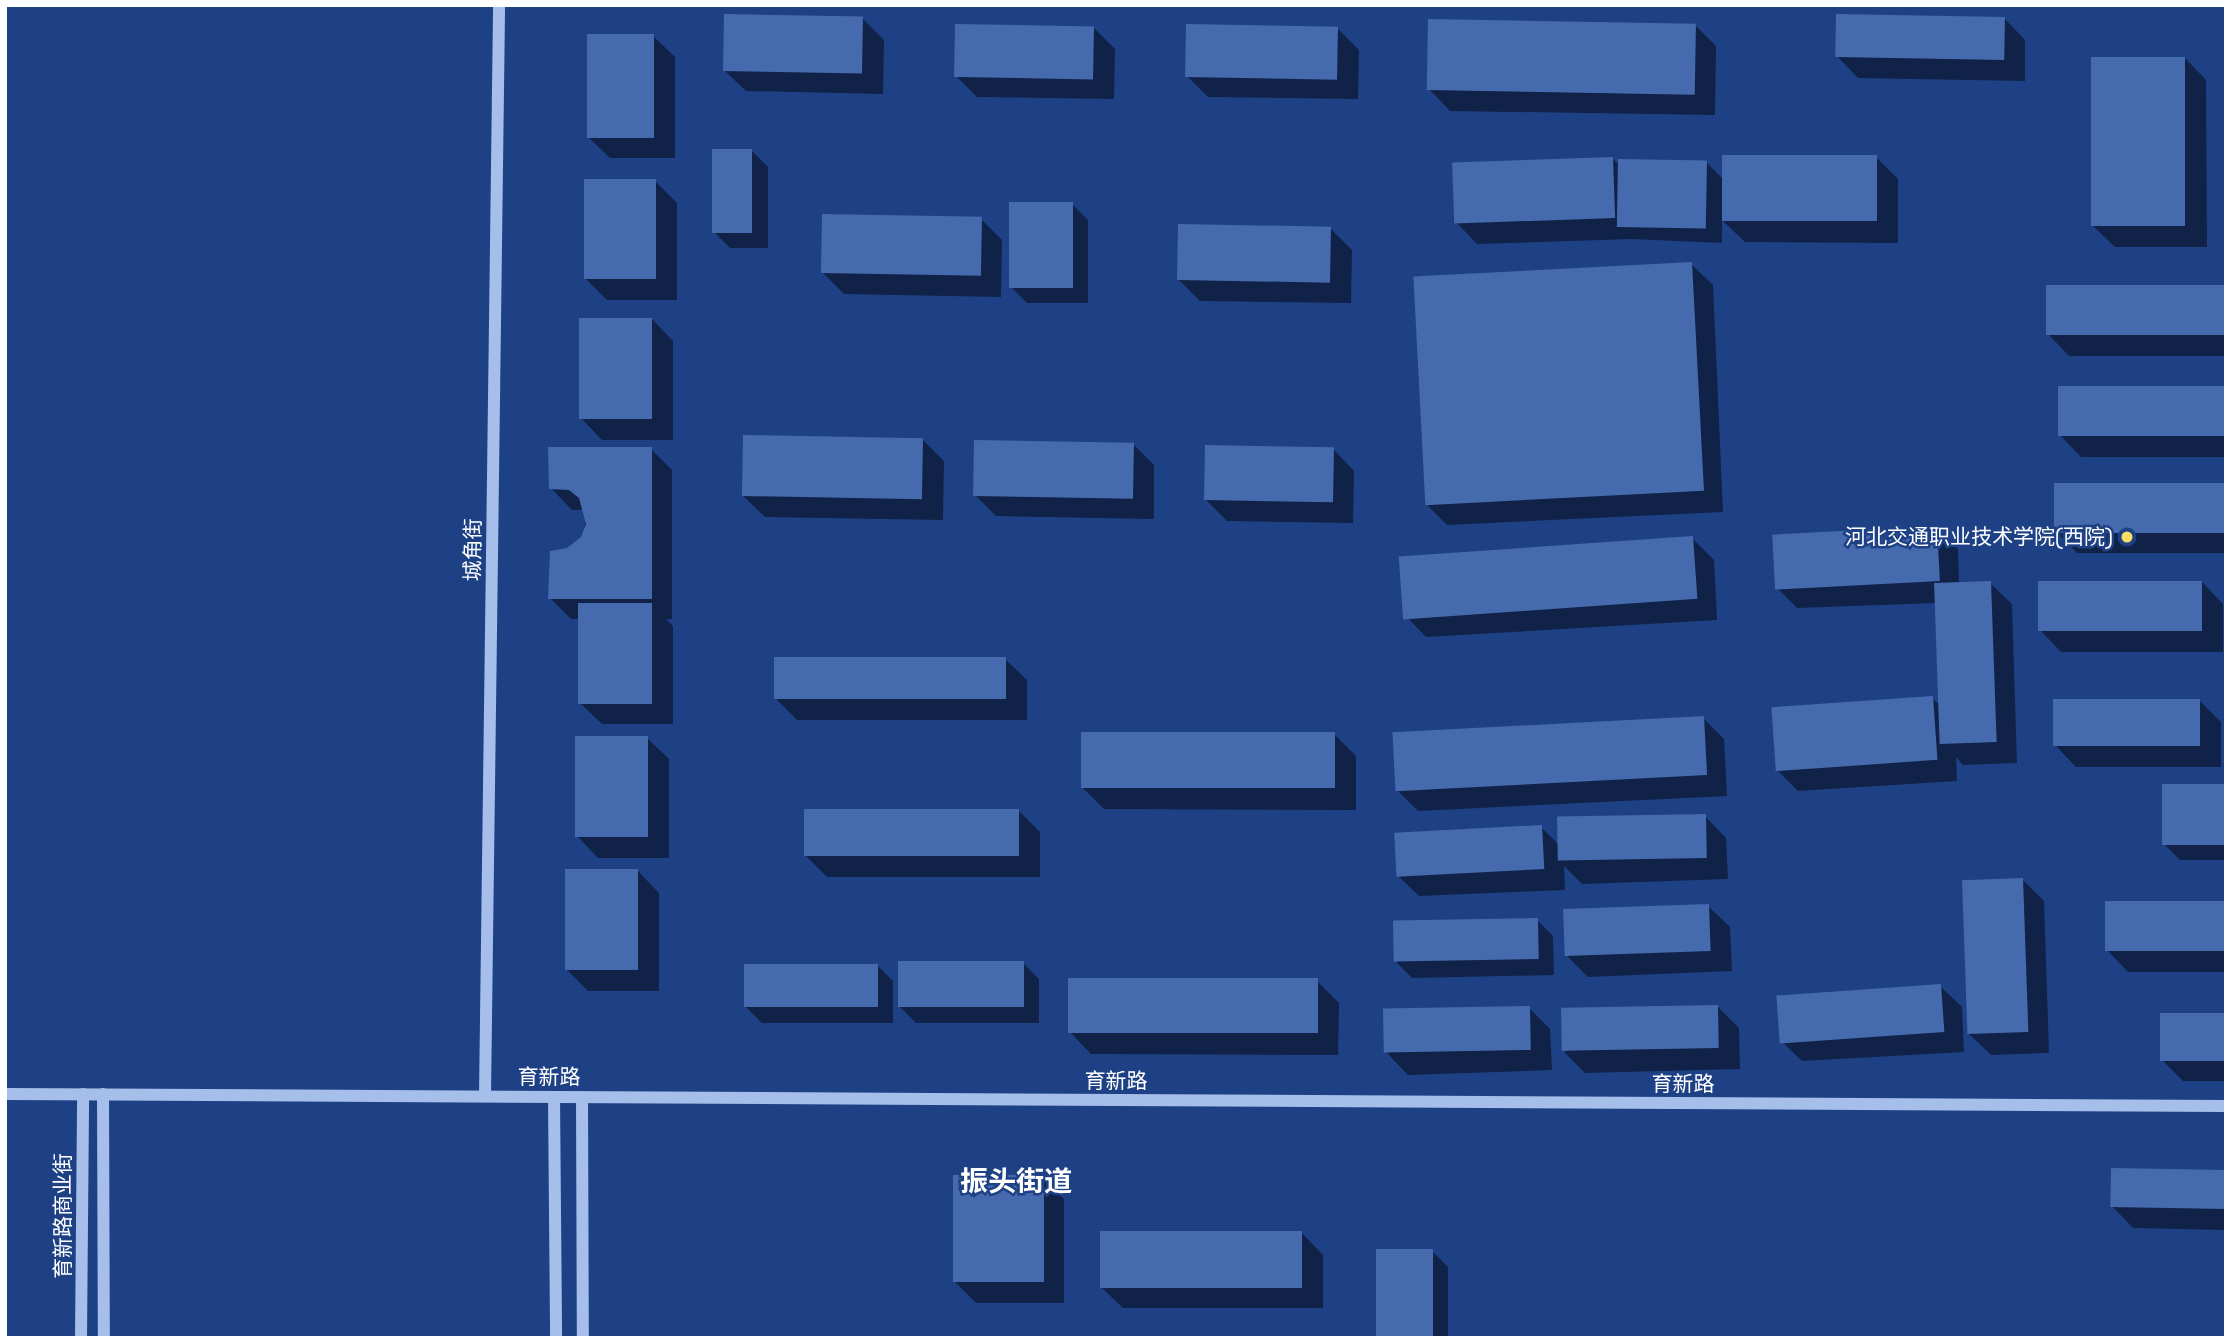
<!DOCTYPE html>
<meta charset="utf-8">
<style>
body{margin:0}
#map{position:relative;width:2231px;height:1343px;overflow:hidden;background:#1e4185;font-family:"Space Grotesk","Noto Sans SC",sans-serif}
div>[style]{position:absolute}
.shadow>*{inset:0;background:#0007}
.building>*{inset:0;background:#466aae;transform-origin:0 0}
.minor>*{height:12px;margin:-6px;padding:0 6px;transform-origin:6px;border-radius:6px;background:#a6beea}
.dots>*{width:19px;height:19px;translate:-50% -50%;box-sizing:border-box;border:4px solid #1e4185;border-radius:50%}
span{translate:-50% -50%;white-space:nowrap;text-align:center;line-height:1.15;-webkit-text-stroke:5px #1e4185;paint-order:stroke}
.poi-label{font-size:21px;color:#fff}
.right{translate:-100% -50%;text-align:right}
.street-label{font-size:21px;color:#fff}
.district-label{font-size:28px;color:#fff;font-weight:700}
.frame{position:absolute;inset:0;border:7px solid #fff;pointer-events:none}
</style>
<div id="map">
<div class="shadow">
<div style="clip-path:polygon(862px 18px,884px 40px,883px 94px,746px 91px,724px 70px)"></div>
<div style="clip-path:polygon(2004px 18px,2025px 40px,2025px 81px,1858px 78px,1837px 56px)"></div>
<div style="clip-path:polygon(1695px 25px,1716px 46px,1715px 115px,1450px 111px,1429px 89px)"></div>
<div style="clip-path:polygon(1094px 28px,1115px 49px,1114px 99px,977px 97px,956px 76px)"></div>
<div style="clip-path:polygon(1337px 28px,1359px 50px,1358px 99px,1208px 97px,1187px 76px)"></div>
<div style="clip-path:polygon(653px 36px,675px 57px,675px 158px,610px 158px,588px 137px)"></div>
<div style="clip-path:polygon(2185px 58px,2206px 80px,2207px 247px,2115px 247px,2093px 226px)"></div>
<div style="clip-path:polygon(752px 151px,768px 167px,768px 248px,730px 248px,714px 232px)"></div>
<div style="clip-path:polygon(1612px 158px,1620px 166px,1706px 162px,1723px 179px,1877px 158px,1898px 179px,1898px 243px,1745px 242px,1722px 220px,1722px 243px,1632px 239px,1477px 244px,1456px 222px)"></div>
<div style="clip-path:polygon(655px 181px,677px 203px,677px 300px,607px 300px,585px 278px)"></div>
<div style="clip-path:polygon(1072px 204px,1088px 220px,1088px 303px,1027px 303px,1011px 287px)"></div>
<div style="clip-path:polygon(981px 219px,1002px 240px,1001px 297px,844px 294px,823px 273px)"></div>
<div style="clip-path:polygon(1331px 229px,1352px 250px,1351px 303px,1200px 301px,1179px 280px)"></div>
<div style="clip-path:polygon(1691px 264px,1713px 285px,1723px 512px,1447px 525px,1425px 503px)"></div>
<div style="clip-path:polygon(2226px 287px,2226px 356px,2069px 356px,2048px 334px)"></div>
<div style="clip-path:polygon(652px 319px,673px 341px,673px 440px,602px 440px,581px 418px)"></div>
<div style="clip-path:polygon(2226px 388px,2226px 457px,2081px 457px,2060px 435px)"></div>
<div style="clip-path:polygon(923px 440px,944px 461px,943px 520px,765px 517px,743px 496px)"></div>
<div style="clip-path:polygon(1133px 444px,1154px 465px,1154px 519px,996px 516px,975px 495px)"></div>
<div style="clip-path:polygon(651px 449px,672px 470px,672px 619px,666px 619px,673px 626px,673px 724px,602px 724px,580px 703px,580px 619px,571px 619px,550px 598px,568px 549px,583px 538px,587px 510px,572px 510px,551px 488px)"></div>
<div style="clip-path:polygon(1333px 449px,1354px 471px,1353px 523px,1227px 521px,1206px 500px)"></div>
<div style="clip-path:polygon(2226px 485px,2226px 553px,2077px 553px,2056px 532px)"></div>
<div style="clip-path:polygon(1937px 527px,1958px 549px,1959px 584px,1990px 583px,2012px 604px,2017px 763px,1963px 765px,1956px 757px,1957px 781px,1798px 791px,1776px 769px,1932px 698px,1941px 706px,1937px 603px,1797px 608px,1776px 587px)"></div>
<div style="clip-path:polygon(1692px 538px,1714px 560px,1717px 620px,1426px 637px,1405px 615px)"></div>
<div style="clip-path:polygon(2202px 582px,2223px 604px,2223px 652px,2061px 652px,2040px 630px)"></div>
<div style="clip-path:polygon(1005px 659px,1027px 680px,1027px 720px,797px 720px,776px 699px)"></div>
<div style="clip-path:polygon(2199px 700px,2221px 722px,2221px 767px,2076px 767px,2055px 745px)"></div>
<div style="clip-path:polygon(1703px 718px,1724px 739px,1727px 796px,1418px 811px,1396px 789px)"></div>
<div style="clip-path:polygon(1335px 735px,1356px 756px,1356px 810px,1104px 809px,1082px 787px)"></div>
<div style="clip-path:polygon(647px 738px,669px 759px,669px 858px,598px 858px,577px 836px)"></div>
<div style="clip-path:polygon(2226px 786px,2226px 860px,2180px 860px,2164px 844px)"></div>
<div style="clip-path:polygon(1019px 811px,1040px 832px,1040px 877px,827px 877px,805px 855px)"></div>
<div style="clip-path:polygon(1705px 816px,1726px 838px,1728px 879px,1582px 884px,1564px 866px,1565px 890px,1419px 896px,1397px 875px,1541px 827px,1559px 845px)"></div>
<div style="clip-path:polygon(638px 871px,659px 893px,659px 991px,588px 991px,567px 970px)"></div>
<div style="clip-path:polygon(2022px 879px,2044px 901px,2049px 1053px,1991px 1055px,1969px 1034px)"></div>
<div style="clip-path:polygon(2226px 903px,2226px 972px,2128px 972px,2107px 950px)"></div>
<div style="clip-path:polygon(1708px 906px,1730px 927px,1732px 971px,1588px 977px,1567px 956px)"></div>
<div style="clip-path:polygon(1537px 920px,1553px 936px,1554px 975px,1412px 978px,1396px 962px)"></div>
<div style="clip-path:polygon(1023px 963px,1039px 979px,1039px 1023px,916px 1023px,900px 1007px)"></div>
<div style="clip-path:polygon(877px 965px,893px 981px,893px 1023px,762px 1023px,746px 1007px)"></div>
<div style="clip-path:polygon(1317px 981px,1339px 1003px,1338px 1055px,1091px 1054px,1070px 1032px)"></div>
<div style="clip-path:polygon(1940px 986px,1962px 1007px,1964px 1052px,1802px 1061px,1780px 1040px)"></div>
<div style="clip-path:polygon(1717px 1006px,1739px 1028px,1740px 1069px,1585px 1073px,1564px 1052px)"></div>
<div style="clip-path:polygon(1529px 1008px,1550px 1029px,1552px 1070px,1408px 1075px,1387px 1053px)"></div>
<div style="clip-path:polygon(2226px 1015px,2226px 1081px,2183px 1081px,2162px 1060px)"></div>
<div style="clip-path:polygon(2226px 1173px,2226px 1230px,2133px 1228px,2112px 1206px)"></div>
<div style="clip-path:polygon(1043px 1177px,1064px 1199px,1064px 1303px,976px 1303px,955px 1282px)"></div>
<div style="clip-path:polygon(1302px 1233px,1323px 1255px,1323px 1308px,1123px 1308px,1101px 1287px)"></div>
<div style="clip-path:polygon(1432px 1251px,1448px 1267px,1448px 1338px,1378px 1338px)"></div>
</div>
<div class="building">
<div style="left:724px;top:14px;width:139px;height:57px;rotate:1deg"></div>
<div style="left:1836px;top:14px;width:169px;height:43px;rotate:1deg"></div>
<div style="left:1428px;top:19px;width:268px;height:71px;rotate:1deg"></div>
<div style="left:955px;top:24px;width:139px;height:53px;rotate:1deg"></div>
<div style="left:1186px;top:24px;width:152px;height:53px;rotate:1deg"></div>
<div style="left:587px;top:34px;width:67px;height:104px"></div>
<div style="left:2091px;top:57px;width:94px;height:169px"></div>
<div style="left:712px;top:149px;width:40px;height:84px"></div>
<div style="left:1722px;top:155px;width:155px;height:66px"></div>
<div style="left:1613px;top:157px;width:61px;height:161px;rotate:88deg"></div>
<div style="left:1618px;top:159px;width:89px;height:68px;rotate:1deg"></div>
<div style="left:584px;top:179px;width:72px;height:100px"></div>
<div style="left:1009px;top:202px;width:64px;height:86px"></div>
<div style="left:822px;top:214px;width:160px;height:59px;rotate:1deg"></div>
<div style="left:1178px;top:224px;width:153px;height:56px;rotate:1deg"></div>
<div style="left:1692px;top:262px;width:229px;height:279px;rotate:87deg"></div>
<div style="left:2046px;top:285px;width:180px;height:50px"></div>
<div style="left:579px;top:318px;width:73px;height:101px"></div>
<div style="left:2058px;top:386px;width:168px;height:50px"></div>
<div style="left:743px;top:435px;width:180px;height:61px;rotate:1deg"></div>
<div style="left:974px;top:440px;width:160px;height:56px;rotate:1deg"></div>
<div style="left:1205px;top:445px;width:129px;height:55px;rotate:1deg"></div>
<div style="clip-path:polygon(548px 447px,652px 447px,652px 599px,548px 599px,550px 551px,567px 548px,581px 537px,586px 524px,579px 498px,569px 490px,549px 489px)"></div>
<div style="left:2054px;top:483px;width:172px;height:50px"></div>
<div style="left:1937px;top:526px;width:55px;height:165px;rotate:87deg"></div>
<div style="left:1693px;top:536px;width:63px;height:295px;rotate:86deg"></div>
<div style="left:1991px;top:581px;width:161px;height:57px;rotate:88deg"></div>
<div style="left:2038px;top:581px;width:164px;height:50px"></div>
<div style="left:578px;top:603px;width:74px;height:101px"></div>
<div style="left:774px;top:657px;width:232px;height:42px"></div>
<div style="left:1933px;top:696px;width:64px;height:162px;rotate:86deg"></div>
<div style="left:2053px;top:699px;width:147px;height:47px"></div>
<div style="left:1704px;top:716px;width:59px;height:312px;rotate:87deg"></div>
<div style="left:1081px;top:732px;width:254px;height:56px"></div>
<div style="left:575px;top:736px;width:73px;height:101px"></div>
<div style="left:2162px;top:784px;width:64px;height:61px"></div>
<div style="left:804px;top:809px;width:215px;height:47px"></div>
<div style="left:1706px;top:814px;width:44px;height:149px;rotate:89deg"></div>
<div style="left:1542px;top:825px;width:44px;height:148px;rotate:87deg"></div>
<div style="left:565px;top:869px;width:73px;height:101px"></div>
<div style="left:2023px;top:878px;width:154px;height:61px;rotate:88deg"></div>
<div style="left:2105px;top:901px;width:121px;height:50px"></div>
<div style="left:1709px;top:904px;width:47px;height:146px;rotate:88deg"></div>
<div style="left:1538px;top:918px;width:41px;height:145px;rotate:89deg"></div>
<div style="left:898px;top:961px;width:126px;height:46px"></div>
<div style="left:744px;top:964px;width:134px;height:43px"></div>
<div style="left:1068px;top:978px;width:250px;height:55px"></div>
<div style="left:1941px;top:984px;width:48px;height:165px;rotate:86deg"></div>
<div style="left:1718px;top:1005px;width:43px;height:157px;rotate:89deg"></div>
<div style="left:1530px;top:1006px;width:44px;height:147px;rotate:89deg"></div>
<div style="left:2160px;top:1013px;width:66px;height:48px"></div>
<div style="left:2111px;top:1168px;width:115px;height:39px;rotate:1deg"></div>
<div style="left:953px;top:1175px;width:91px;height:107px"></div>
<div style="left:1100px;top:1231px;width:202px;height:57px"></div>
<div style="left:1376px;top:1249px;width:57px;height:89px"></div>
</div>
<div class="minor">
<div style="left:5px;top:1094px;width:2221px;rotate:0.31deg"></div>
<div style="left:103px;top:1094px;width:244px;rotate:89.8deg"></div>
<div style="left:485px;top:1096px;width:1091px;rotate:-89.26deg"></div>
<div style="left:554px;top:1097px;width:241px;rotate:89.5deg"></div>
<div style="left:582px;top:1097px;width:241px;rotate:89.8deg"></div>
<div style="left:81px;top:1338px;width:244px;rotate:-89.5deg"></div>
</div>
<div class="dots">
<div style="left:2127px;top:537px;background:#f9dd65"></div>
</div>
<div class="poi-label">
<span class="right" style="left:2113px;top:537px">河北交通职业技术学院(西院)</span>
</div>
<div class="street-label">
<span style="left:473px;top:550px;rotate:-89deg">城角街</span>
<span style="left:549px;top:1077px">育新路</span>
<span style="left:1116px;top:1081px">育新路</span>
<span style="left:1683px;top:1084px">育新路</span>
<span style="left:63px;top:1216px;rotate:-90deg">育新路商业街</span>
</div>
<div class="district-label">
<span style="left:1016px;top:1181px">振头街道</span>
</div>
<div class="frame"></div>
</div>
